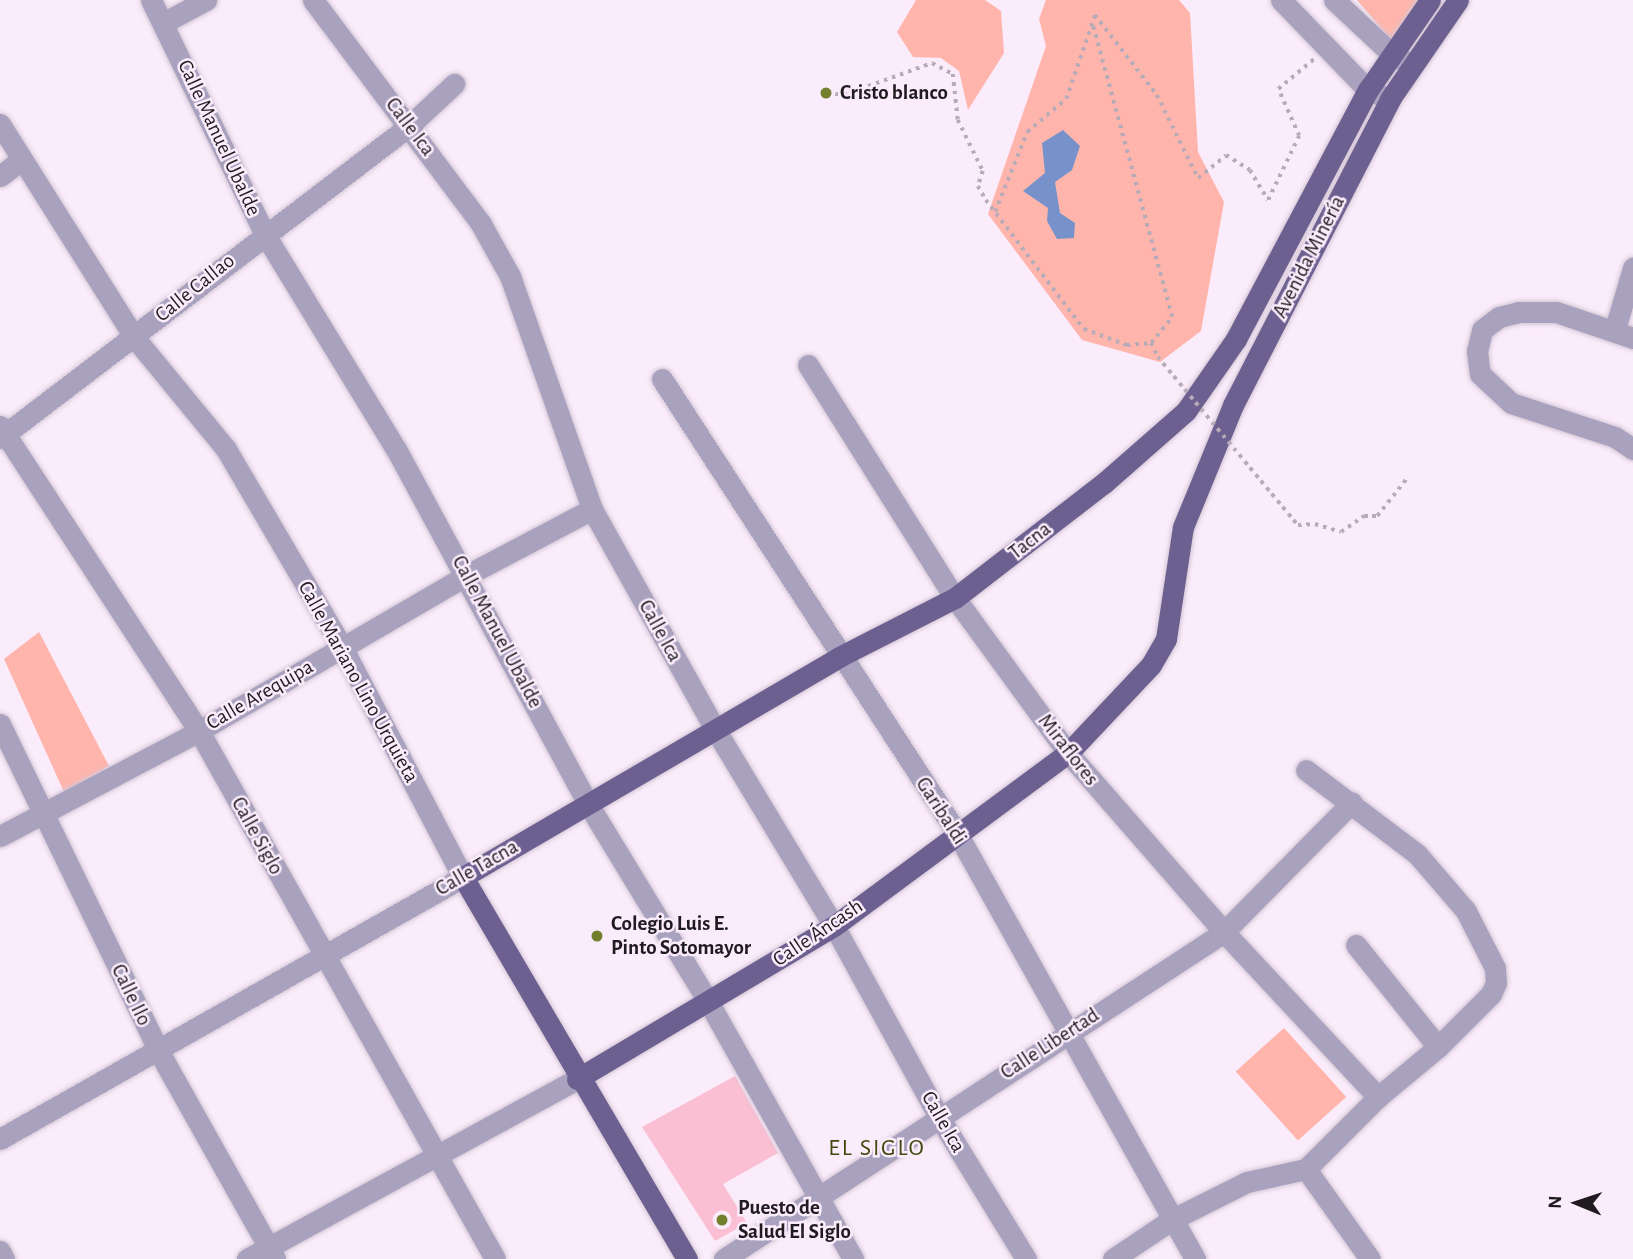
<!DOCTYPE html>
<meta charset="utf-8">
<style>
body{margin:0}
#map{position:relative;width:1633px;height:1259px;overflow:hidden;background:#fbecfc;font-family:"Alegreya Sans",sans-serif}
div>[style]{position:absolute}
.green>*{inset:0;background:#ffb5ac;transform-origin:0 0}
.water>*{inset:0;background:#7792ca}
.building>*{inset:0;background:#fabfd3}
.path>*{height:3.5px;margin-top:-1.75px;transform-origin:0;background:repeating-linear-gradient(90deg,#b7abb8 0 3.5px,transparent 0 8.5px)}
.roads{filter:drop-shadow(0 0 2px #d4c6d4) drop-shadow(0 0 2px #d4c6d4)}
.minor>*{height:21px;margin:-10.5px;padding:0 10.5px;transform-origin:10.5px;border-radius:10.5px;background:#a8a2be}
.major>*{height:21px;margin:-10.5px;padding:0 10.5px;transform-origin:10.5px;border-radius:10.5px;background:#6c6091}
.path-bridge>*{height:3.5px;margin-top:-1.75px;transform-origin:0;background:repeating-linear-gradient(90deg,#b7abb8 0 3.5px,transparent 0 8.5px)}
.dots>*{width:19px;height:19px;translate:-50% -50%;box-sizing:border-box;border:4px solid #fbecfc;border-radius:50%}
span{translate:-50% -50%;white-space:nowrap;text-align:center;line-height:1.15;-webkit-text-stroke:5px #fbecfc;paint-order:stroke}
.poi-label{font-size:21px;color:#201b20;font-weight:700}
.left{translate:0 -50%;text-align:left}
.street-label{font-size:21px;color:#201b20}
.quarter-label{font-size:24px;color:#3f480d;letter-spacing:2px}
.north{position:absolute;left:1542px;top:1168px;width:70px;height:70px;-webkit-text-stroke:5px #fbecfc;paint-order:stroke;rotate:272deg;font-size:19px;font-weight:700;line-height:28px;text-align:center;color:#201b20}
.north::after{content:'';display:block;margin:auto;width:24px;height:32px;background:#201b20;clip-path:polygon(50% 0,100% 100%,50% 72%,0 100%)}
</style>
<div id="map">
<div class="green">
<div style="clip-path:polygon(916px 0,985px 0,1001px 11px,1004px 53px,968px 110px,959px 71px,941px 58px,913px 57px,897px 32px)"></div>
<div style="clip-path:polygon(1046px 0,1179px 0,1190px 13px,1198px 152px,1224px 202px,1201px 331px,1160px 362px,1082px 340px,988px 214px,1046px 46px,1039px 19px)"></div>
<div style="clip-path:polygon(1357px 0,1418px 0,1391px 40px)"></div>
<div style="clip-path:polygon(39px 632px,109px 766px,64px 792px,4px 659px)"></div>
<div style="left:1284px;top:1028px;width:93px;height:65px;rotate:48deg"></div>
</div>
<div class="water">
<div style="clip-path:polygon(1063px 130px,1080px 146px,1072px 170px,1055px 182px,1060px 213px,1075px 223px,1074px 238px,1057px 239px,1047px 221px,1048px 208px,1023px 191px,1045px 173px,1042px 143px)"></div>
</div>
<div class="building">
<div style="clip-path:polygon(735px 1076px,778px 1153px,723px 1184px,747px 1223px,715px 1241px,642px 1127px)"></div>
</div>
<div class="path">
<div style="left:826px;top:93px;width:18px;rotate:6deg"></div>
<div style="left:844px;top:95px;width:94px;rotate:-20deg"></div>
<div style="left:932px;top:63px;width:24px;rotate:28deg"></div>
<div style="left:953px;top:74px;width:46px;rotate:83.8deg"></div>
<div style="left:958px;top:120px;width:57px;rotate:63.9deg"></div>
<div style="left:983px;top:171px;width:16px;rotate:108deg"></div>
<div style="left:978px;top:186px;width:16px;rotate:60deg"></div>
<div style="left:986px;top:200px;width:162px;rotate:52.8deg"></div>
<div style="left:1084px;top:329px;width:46px;rotate:20.4deg"></div>
<div style="left:1127px;top:345px;width:24px;rotate:-5deg"></div>
<div style="left:1151px;top:343px;width:33px;rotate:-51deg"></div>
<div style="left:1172px;top:317px;width:305px;rotate:-105.2deg"></div>
<div style="left:995px;top:212px;width:86px;rotate:-68.2deg"></div>
<div style="left:1027px;top:132px;width:51px;rotate:-40.2deg"></div>
<div style="left:1066px;top:99px;width:89px;rotate:-71deg"></div>
<div style="left:1095px;top:15px;width:101px;rotate:52.2deg"></div>
<div style="left:1157px;top:95px;width:93px;rotate:63.7deg"></div>
<div style="left:1198px;top:178px;width:36px;rotate:-39deg"></div>
<div style="left:1226px;top:155px;width:28px;rotate:32deg"></div>
<div style="left:1250px;top:170px;width:35px;rotate:59deg"></div>
<div style="left:1268px;top:200px;width:71px;rotate:-64.2deg"></div>
<div style="left:1299px;top:136px;width:51px;rotate:-114.1deg"></div>
<div style="left:1278px;top:89px;width:47px;rotate:-39.8deg"></div>
<div style="left:1151px;top:343px;width:16px;rotate:63deg"></div>
<div style="left:1298px;top:525px;width:17px;rotate:-3deg"></div>
<div style="left:1315px;top:524px;width:27px;rotate:17deg"></div>
<div style="left:1341px;top:532px;width:28px;rotate:-35deg"></div>
<div style="left:1364px;top:516px;width:13px"></div>
<div style="left:1377px;top:516px;width:50px;rotate:-51.5deg"></div>
</div>
<div class="roads">
<div class="minor">
<div style="left:151px;top:0;width:259px;rotate:64.1deg"></div>
<div style="left:264px;top:233px;width:253px;rotate:58.6deg"></div>
<div style="left:396px;top:449px;width:404px;rotate:61.6deg"></div>
<div style="left:588px;top:804px;width:233px;rotate:58.7deg"></div>
<div style="left:709px;top:1003px;width:294px;rotate:60.6deg"></div>
<div style="left:313px;top:0;width:280px;rotate:53.1deg"></div>
<div style="left:481px;top:224px;width:60px;rotate:60.9deg"></div>
<div style="left:510px;top:276px;width:247px;rotate:70.6deg"></div>
<div style="left:592px;top:509px;width:252px;rotate:60.8deg"></div>
<div style="left:715px;top:729px;width:230px;rotate:58.9deg"></div>
<div style="left:834px;top:926px;width:218px;rotate:61.2deg"></div>
<div style="left:939px;top:1117px;width:167px;rotate:58.5deg"></div>
<div style="left:1281px;top:0;width:125px;rotate:46deg"></div>
<div style="left:1368px;top:90px;width:24px;rotate:22deg"></div>
<div style="left:1334px;top:0;width:81px;rotate:43deg"></div>
<div style="left:1393px;top:55px;width:18px;rotate:27deg"></div>
<div style="left:165px;top:22px;width:47px;rotate:-28.2deg"></div>
<div style="left:0;top:124px;width:252px;rotate:57.8deg"></div>
<div style="left:134px;top:337px;width:145px;rotate:50.6deg"></div>
<div style="left:226px;top:449px;width:229px;rotate:59.6deg"></div>
<div style="left:342px;top:647px;width:260px;rotate:62.3deg"></div>
<div style="left:463px;top:877px;width:532px;rotate:150.5deg"></div>
<div style="left:0;top:176px;width:25px;rotate:-37deg"></div>
<div style="left:1615px;top:329px;width:64px;rotate:-73.6deg"></div>
<div style="left:1633px;top:338px;width:81px;rotate:-161.3deg"></div>
<div style="left:1556px;top:312px;width:37px;rotate:180deg"></div>
<div style="left:1519px;top:312px;width:21px;rotate:166deg"></div>
<div style="left:1499px;top:317px;width:21px;rotate:143deg"></div>
<div style="left:1482px;top:330px;width:22px;rotate:103deg"></div>
<div style="left:1477px;top:351px;width:23px;rotate:83deg"></div>
<div style="left:1480px;top:374px;width:42px;rotate:43.1deg"></div>
<div style="left:1511px;top:403px;width:109px;rotate:18.1deg"></div>
<div style="left:1615px;top:437px;width:22px;rotate:34deg"></div>
<div style="left:808px;top:365px;width:275px;rotate:57.8deg"></div>
<div style="left:955px;top:598px;width:192px;rotate:53.9deg"></div>
<div style="left:1068px;top:753px;width:237px;rotate:48.9deg"></div>
<div style="left:1224px;top:932px;width:226px;rotate:47deg"></div>
<div style="left:662px;top:379px;width:541px;rotate:56.99deg"></div>
<div style="left:957px;top:833px;width:488px;rotate:60.8deg"></div>
<div style="left:0;top:426px;width:364px;rotate:56.9deg"></div>
<div style="left:199px;top:731px;width:605px;rotate:60.72deg"></div>
<div style="left:0;top:438px;width:514px;rotate:-37.34deg"></div>
<div style="left:409px;top:126px;width:62px;rotate:-43deg"></div>
<div style="left:0;top:724px;width:365px;rotate:64.1deg"></div>
<div style="left:159px;top:1052px;width:237px;rotate:60.7deg"></div>
<div style="left:0;top:836px;width:225px;rotate:-27.8deg"></div>
<div style="left:199px;top:731px;width:310px;rotate:-30.2deg"></div>
<div style="left:467px;top:575px;width:141px;rotate:-27.8deg"></div>
<div style="left:1356px;top:945px;width:131px;rotate:51.2deg"></div>
<div style="left:1306px;top:1169px;width:110px;rotate:54.6deg"></div>
<div style="left:0;top:1251px;width:9px;rotate:63deg"></div>
<div style="left:247px;top:1259px;width:376px;rotate:-28.6deg"></div>
<div style="left:724px;top:1259px;width:597px;rotate:-33.18deg"></div>
<div style="left:1224px;top:932px;width:182px;rotate:-45.4deg"></div>
<div style="left:1113px;top:1259px;width:70px;rotate:-33.9deg"></div>
<div style="left:1171px;top:1220px;width:85px;rotate:-26.6deg"></div>
<div style="left:1247px;top:1182px;width:60px;rotate:-12.4deg"></div>
<div style="left:1306px;top:1169px;width:102px;rotate:-45deg"></div>
<div style="left:1378px;top:1097px;width:78px;rotate:-39.8deg"></div>
<div style="left:1438px;top:1047px;width:75px;rotate:-45deg"></div>
<div style="left:1491px;top:994px;width:12px;rotate:-66deg"></div>
<div style="left:1496px;top:983px;width:15px;rotate:-94deg"></div>
<div style="left:1495px;top:968px;width:64px;rotate:-117deg"></div>
<div style="left:1466px;top:911px;width:75px;rotate:-130.7deg"></div>
<div style="left:1417px;top:854px;width:139px;rotate:-142.9deg"></div>
</div>
<div class="major">
<div style="left:577px;top:1079px;width:299px;rotate:-30.8deg"></div>
<div style="left:834px;top:926px;width:291px;rotate:-36.5deg"></div>
<div style="left:1068px;top:753px;width:121px;rotate:-46.7deg"></div>
<div style="left:1151px;top:665px;width:30px;rotate:-60deg"></div>
<div style="left:1166px;top:639px;width:113px;rotate:-81.4deg"></div>
<div style="left:1183px;top:527px;width:132px;rotate:-67.7deg"></div>
<div style="left:1233px;top:405px;width:344px;rotate:-62.8deg"></div>
<div style="left:1390px;top:99px;width:120px;rotate:-55.5deg"></div>
<div style="left:687px;top:1259px;width:443px;rotate:-120.4deg"></div>
<div style="left:463px;top:877px;width:436px;rotate:-30.3deg"></div>
<div style="left:839px;top:657px;width:130px;rotate:-27deg"></div>
<div style="left:955px;top:598px;width:188px;rotate:-37.7deg"></div>
<div style="left:1104px;top:483px;width:109px;rotate:-41.3deg"></div>
<div style="left:1186px;top:411px;width:88px;rotate:-55.2deg"></div>
<div style="left:1236px;top:339px;width:282px;rotate:-62.1deg"></div>
<div style="left:1368px;top:90px;width:109px;rotate:-55.4deg"></div>
</div>
</div>
<div class="path-bridge">
<div style="left:1158px;top:357px;width:219px;rotate:50.2deg"></div>
</div>
<div class="dots">
<div style="left:826px;top:93px;background:#72802e"></div>
<div style="left:597px;top:936px;background:#72802e"></div>
<div style="left:722px;top:1220px;background:#72802e"></div>
</div>
<div class="poi-label">
<span class="left" style="left:840px;top:93px">Cristo blanco</span>
<span class="left" style="left:611px;top:936px">Colegio Luis E.<br>Pinto Sotomayor</span>
<span class="left" style="left:738px;top:1220px">Puesto de<br>Salud El Siglo</span>
</div>
<div class="street-label">
<span style="left:410px;top:127px;rotate:53deg">Calle Ica</span>
<span style="left:219px;top:138px;rotate:65deg">Calle Manuel Ubalde</span>
<span style="left:1309px;top:257px;rotate:-63deg">Avenida Minería</span>
<span style="left:195px;top:288px;rotate:-39deg">Calle Callao</span>
<span style="left:1030px;top:541px;rotate:-38deg">Tacna</span>
<span style="left:660px;top:631px;rotate:61deg">Calle Ica</span>
<span style="left:497px;top:632px;rotate:62deg">Calle Manuel Ubalde</span>
<span style="left:358px;top:682px;rotate:61deg">Calle Mariano Lino Urquieta</span>
<span style="left:260px;top:695px;rotate:-30deg">Calle Arequipa</span>
<span style="left:1068px;top:750px;rotate:52deg">Miraflores</span>
<span style="left:941px;top:811px;rotate:57deg">Garibaldi</span>
<span style="left:257px;top:836px;rotate:61deg">Calle Siglo</span>
<span style="left:477px;top:868px;rotate:-30deg">Calle Tacna</span>
<span style="left:818px;top:933px;rotate:-34deg">Calle Áncash</span>
<span style="left:131px;top:995px;rotate:64deg">Calle Ilo</span>
<span style="left:1050px;top:1044px;rotate:-33deg">Calle Libertad</span>
<span style="left:943px;top:1122px;rotate:60deg">Calle Ica</span>
</div>
<div class="quarter-label">
<span style="left:877px;top:1149px">EL SIGLO</span>
</div>
<div class="north">N</div>
</div>
